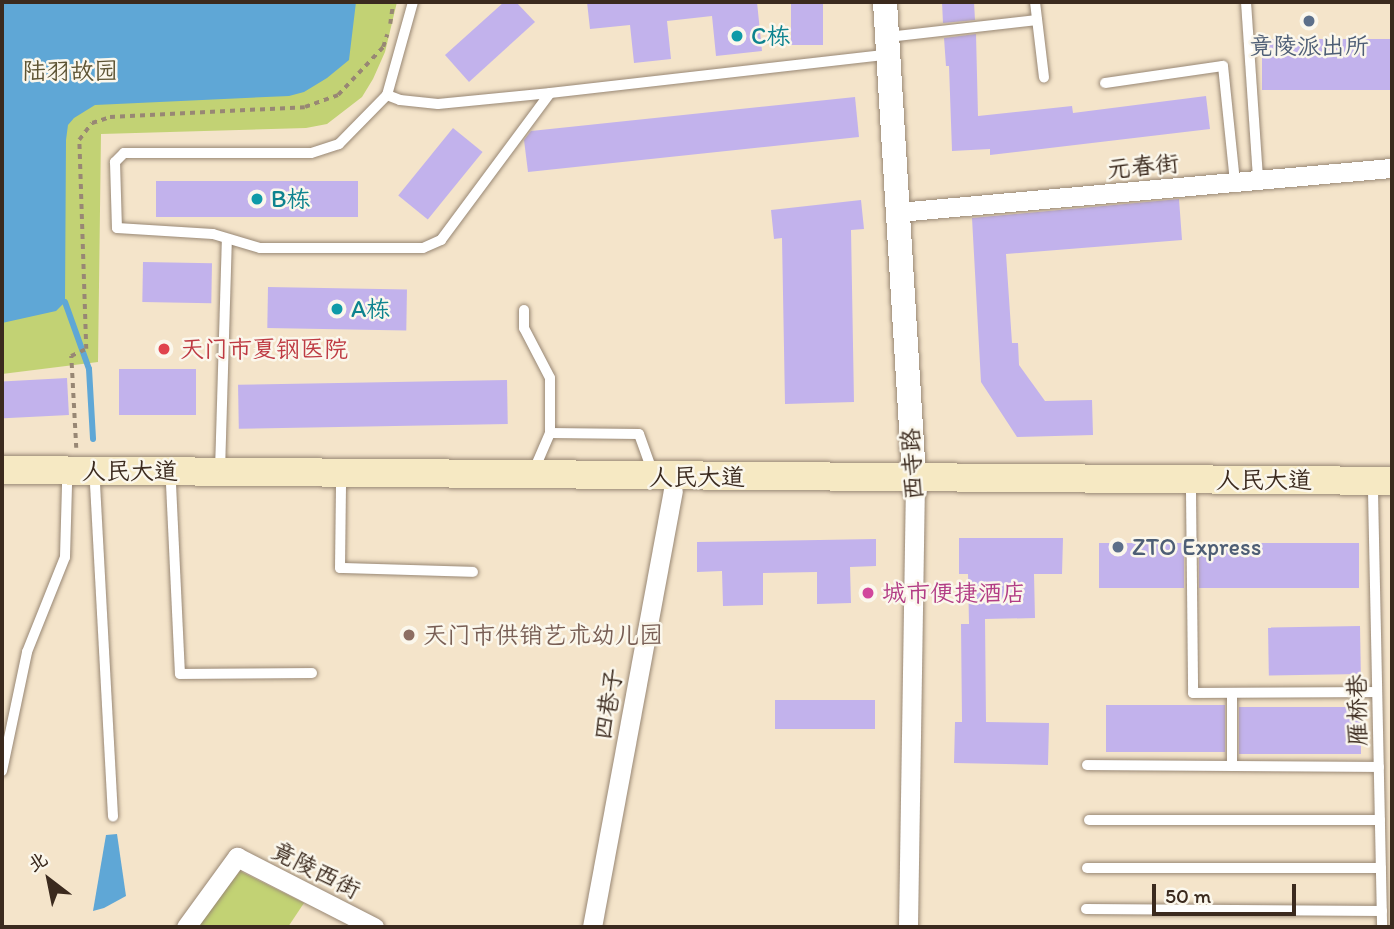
<!DOCTYPE html>
<meta charset="utf-8">
<style>
body{margin:0}
#map{position:relative;width:1394px;height:929px;overflow:hidden;background:#f4e4ca;font-family:Itim,"LXGW WenKai TC",sans-serif}
div>[style]{position:absolute}
.green>*{inset:0;background:#c2d274}
.water>*{inset:0;background:#5fa7d6}
.stream>*{height:6px;margin:-3px;padding:0 3px;transform-origin:3px;border-radius:3px;background:#5fa7d6}
.building>*{inset:0;background:#c2b2ec;transform-origin:0 0}
.path>*{height:3.5px;margin-top:-1.75px;transform-origin:0;background:repeating-linear-gradient(90deg,#988774 0 5px,transparent 0 10px)}
.roads{filter:drop-shadow(0 0 2px #988774) drop-shadow(0 0 2px #988774)}
.service>*{height:10px;margin:-5px;padding:0 5px;transform-origin:5px;border-radius:5px;background:#fff}
.minor>*{height:19px;margin:-9.5px;padding:0 9.5px;transform-origin:9.5px;border-radius:9.5px;background:#fff}
.tertiary>*{height:24px;margin:-12px;padding:0 12px;transform-origin:12px;border-radius:12px;background:#fff}
.secondary>*{height:28px;margin:-14px;padding:0 14px;transform-origin:14px;border-radius:14px;background:#f6e9c3}
.dots>*{width:19px;height:19px;translate:-50% -50%;box-sizing:border-box;border:4px solid #fbf7ec;border-radius:50%}
span{translate:-50% -50%;white-space:nowrap;text-align:center;line-height:1.15;-webkit-text-stroke:5px #fbf7ec;paint-order:stroke}
.culture-label{font-size:24px;color:#0d838f}
.left{translate:0 -50%;text-align:left}
.service-label{font-size:24px;color:#4e5e75}
.park-label{font-size:24px;color:#5d5434}
.street-label{font-size:24px;color:#3b2a1e}
.health-label{font-size:24px;color:#be3a42}
.hotel-label{font-size:24px;color:#b23c85}
.education-label{font-size:24px;color:#785e54}
.frame{position:absolute;inset:0;border:4px solid #3b2a1e;pointer-events:none}
.north{position:absolute;left:14px;top:845px;width:70px;height:70px;-webkit-text-stroke:5px #fbf7ec;paint-order:stroke;rotate:328deg;font-size:19px;font-weight:700;line-height:28px;text-align:center;color:#3b2a1e}
.north::after{content:'';display:block;margin:auto;width:24px;height:32px;background:#3b2a1e;clip-path:polygon(50% 0,100% 100%,50% 72%,0 100%)}
.scale{position:absolute;left:1152px;top:884px;width:144px;height:32px;box-sizing:border-box;border:4px solid #3b2a1e;border-top:0;padding-left:9px;font-size:21px;line-height:24px;white-space:nowrap;color:#3b2a1e;-webkit-text-stroke:5px #fbf7ec;paint-order:stroke}
</style>
<div id="map">
<div class="green">
<div style="clip-path:polygon(2px 2px,397px 2px,385px 52px,373px 79px,362px 97px,327px 124px,306px 128px,101px 134px,98px 362px,2px 374px)"></div>
<div style="clip-path:polygon(240px 871px,304px 903px,288px 927px,196px 927px)"></div>
</div>
<div class="water">
<div style="clip-path:polygon(2px 2px,356px 2px,349px 60px,327px 78px,304px 92px,289px 96px,95px 105px,74px 118px,68px 125px,66px 140px,65px 302px,56px 311px,2px 323px)"></div>
<div style="clip-path:polygon(117px 834px,126px 896px,104px 908px,93px 911px,106px 835px)"></div>
</div>
<div class="stream">
<div style="left:65px;top:302px;width:71px;rotate:70.3deg"></div>
<div style="left:89px;top:369px;width:70px;rotate:86.7deg"></div>
</div>
<div class="building">
<div style="clip-path:polygon(504px 2px,516px 2px,535px 22px,469px 82px,445px 55px)"></div>
<div style="clip-path:polygon(587px 2px,757px 2px,762px 51px,716px 56px,712px 16px,667px 21px,671px 59px,634px 63px,630px 25px,590px 29px)"></div>
<div style="left:791px;top:2px;width:32px;height:43px"></div>
<div style="clip-path:polygon(942px 2px,974px 2px,975px 20px,943px 23px)"></div>
<div style="clip-path:polygon(976px 34px,978px 116px,1072px 106px,1073px 113px,1206px 96px,1210px 129px,990px 155px,990px 149px,952px 151px,949px 66px,946px 66px,944px 38px)"></div>
<div style="left:1392px;top:39px;width:51px;height:130px;rotate:90deg"></div>
<div style="clip-path:polygon(855px 97px,859px 137px,528px 172px,524px 140px,531px 131px)"></div>
<div style="left:453px;top:128px;width:38px;height:87px;rotate:39deg"></div>
<div style="left:358px;top:181px;width:36px;height:202px;rotate:90deg"></div>
<div style="clip-path:polygon(1179px 199px,1182px 240px,1006px 254px,1012px 343px,1018px 343px,1019px 365px,1045px 401px,1092px 400px,1093px 435px,1017px 437px,981px 382px,972px 218px)"></div>
<div style="clip-path:polygon(861px 200px,864px 229px,851px 230px,854px 402px,785px 404px,782px 238px,774px 239px,771px 210px)"></div>
<div style="left:143px;top:262px;width:69px;height:40px;rotate:1deg"></div>
<div style="left:268px;top:287px;width:139px;height:41px;rotate:1deg"></div>
<div style="left:119px;top:369px;width:77px;height:46px"></div>
<div style="left:67px;top:378px;width:37px;height:65px;rotate:87deg"></div>
<div style="left:507px;top:380px;width:44px;height:269px;rotate:89deg"></div>
<div style="clip-path:polygon(959px 538px,1063px 538px,1062px 574px,1034px 574px,1035px 618px,985px 619px,986px 722px,1049px 723px,1048px 765px,954px 763px,955px 722px,962px 722px,961px 624px,969px 624px,968px 574px,959px 574px)"></div>
<div style="clip-path:polygon(876px 539px,876px 566px,850px 567px,851px 603px,817px 604px,817px 572px,763px 573px,763px 605px,723px 606px,722px 571px,697px 572px,697px 542px)"></div>
<div style="left:1099px;top:543px;width:85px;height:45px"></div>
<div style="left:1199px;top:543px;width:160px;height:45px"></div>
<div style="left:1360px;top:626px;width:48px;height:92px;rotate:89deg"></div>
<div style="left:775px;top:700px;width:100px;height:29px"></div>
<div style="left:1106px;top:705px;width:119px;height:47px"></div>
<div style="left:1239px;top:707px;width:122px;height:47px"></div>
</div>
<div class="path">
<div style="left:390px;top:24px;width:22px;rotate:-82deg"></div>
<div style="left:76px;top:448px;width:92px;rotate:-93.1deg"></div>
<div style="left:71px;top:356px;width:17px;rotate:-25deg"></div>
<div style="left:86px;top:349px;width:209px;rotate:-91.9deg"></div>
<div style="left:79px;top:140px;width:21px;rotate:-53deg"></div>
<div style="left:92px;top:123px;width:19px;rotate:-18deg"></div>
<div style="left:110px;top:117px;width:195px;rotate:-2.9deg"></div>
<div style="left:305px;top:107px;width:35px;rotate:-20deg"></div>
<div style="left:338px;top:95px;width:66px;rotate:-46.8deg"></div>
<div style="left:383px;top:47px;width:13px;rotate:-72deg"></div>
</div>
<div class="roads">
<div class="service">
<div style="left:413px;top:2px;width:97px;rotate:105.6deg"></div>
<div style="left:387px;top:95px;width:69px;rotate:134.4deg"></div>
<div style="left:339px;top:144px;width:29px;rotate:162deg"></div>
<div style="left:311px;top:153px;width:187px;rotate:180deg"></div>
<div style="left:124px;top:153px;width:13px;rotate:135deg"></div>
<div style="left:115px;top:162px;width:66px;rotate:88.3deg"></div>
<div style="left:117px;top:228px;width:96px;rotate:3.6deg"></div>
<div style="left:213px;top:234px;width:49px;rotate:16.6deg"></div>
<div style="left:260px;top:248px;width:163px"></div>
<div style="left:423px;top:248px;width:20px;rotate:-24deg"></div>
<div style="left:441px;top:240px;width:183px;rotate:-53.4deg"></div>
<div style="left:550px;top:93px;width:338px;rotate:-6.5deg"></div>
<div style="left:1035px;top:2px;width:76px;rotate:83.2deg"></div>
<div style="left:1246px;top:2px;width:178px;rotate:86.1deg"></div>
<div style="left:888px;top:37px;width:150px;rotate:-6.5deg"></div>
<div style="left:1105px;top:83px;width:119px;rotate:-8.2deg"></div>
<div style="left:1223px;top:66px;width:117px;rotate:84.1deg"></div>
<div style="left:387px;top:95px;width:14px;rotate:21deg"></div>
<div style="left:400px;top:100px;width:38px;rotate:6deg"></div>
<div style="left:438px;top:104px;width:113px;rotate:-5.6deg"></div>
<div style="left:524px;top:310px;width:18px;rotate:90deg"></div>
<div style="left:524px;top:328px;width:56px;rotate:62.5deg"></div>
<div style="left:550px;top:378px;width:55px;rotate:90deg"></div>
<div style="left:534px;top:470px;width:40px;rotate:-66.6deg"></div>
<div style="left:550px;top:433px;width:89px;rotate:0.6deg"></div>
<div style="left:639px;top:434px;width:41px;rotate:70.3deg"></div>
<div style="left:220px;top:471px;width:232px;rotate:-88.3deg"></div>
<div style="left:95px;top:484px;width:333px;rotate:86.9deg"></div>
<div style="left:171px;top:484px;width:190px;rotate:87.3deg"></div>
<div style="left:180px;top:674px;width:132px;rotate:-0.4deg"></div>
<div style="left:341px;top:486px;width:82px;rotate:90.7deg"></div>
<div style="left:340px;top:568px;width:133px;rotate:1.7deg"></div>
<div style="left:1191px;top:491px;width:202px;rotate:89.4deg"></div>
<div style="left:1193px;top:693px;width:184px;rotate:-0.3deg"></div>
<div style="left:1373px;top:491px;width:436px;rotate:88.8deg"></div>
<div style="left:1232px;top:693px;width:73px;rotate:90deg"></div>
<div style="left:1087px;top:765px;width:292px;rotate:0.4deg"></div>
<div style="left:2px;top:771px;width:122px;rotate:-78.1deg"></div>
<div style="left:27px;top:652px;width:102px;rotate:-68.2deg"></div>
<div style="left:65px;top:557px;width:73px;rotate:-88.4deg"></div>
<div style="left:1089px;top:820px;width:291px"></div>
<div style="left:1087px;top:868px;width:294px"></div>
<div style="left:1086px;top:909px;width:296px;rotate:0.4deg"></div>
</div>
<div class="minor">
<div style="left:898px;top:212px;width:496px;rotate:-5.1deg"></div>
<div style="left:186px;top:927px;width:87px;rotate:-53.9deg"></div>
<div style="left:237px;top:857px;width:154px;rotate:27.1deg"></div>
<div style="left:592px;top:927px;width:444px;rotate:-79.5deg"></div>
<div style="left:908px;top:927px;width:437px;rotate:-89.1deg"></div>
</div>
<div class="tertiary">
<div style="left:885px;top:2px;width:489px;rotate:86.5deg"></div>
</div>
<div class="secondary">
<div style="left:2px;top:470px;width:1390px;rotate:0.45deg"></div>
</div>
</div>
<div class="dots">
<div style="left:1309px;top:21px;background:#5c6f8a"></div>
<div style="left:737px;top:36px;background:#0f9aa8"></div>
<div style="left:257px;top:199px;background:#0f9aa8"></div>
<div style="left:337px;top:309px;background:#0f9aa8"></div>
<div style="left:164px;top:349px;background:#e0444e"></div>
<div style="left:1118px;top:547px;background:#5c6f8a"></div>
<div style="left:868px;top:593px;background:#d1479c"></div>
<div style="left:409px;top:635px;background:#8d6e63"></div>
</div>
<div class="culture-label">
<span class="left" style="left:751px;top:36px">C栋</span>
<span class="left" style="left:271px;top:199px">B栋</span>
<span class="left" style="left:351px;top:309px">A栋</span>
</div>
<div class="service-label">
<span style="left:1309px;top:46px">竟陵派出所</span>
<span class="left" style="left:1132px;top:547px">ZTO Express</span>
</div>
<div class="park-label">
<span style="left:70px;top:71px">陆羽故园</span>
</div>
<div class="street-label">
<span style="left:1143px;top:166px;rotate:-5deg">元春街</span>
<span style="left:912px;top:464px;rotate:-93deg">西寺路</span>
<span style="left:130px;top:471px">人民大道</span>
<span style="left:697px;top:477px">人民大道</span>
<span style="left:1264px;top:480px">人民大道</span>
<span style="left:608px;top:704px;rotate:-80deg">四巷子</span>
<span style="left:1357px;top:710px;rotate:-91deg">雁桥巷</span>
<span style="left:316px;top:870px;rotate:27deg">竟陵西街</span>
</div>
<div class="health-label">
<span class="left" style="left:180px;top:349px">天门市夏钢医院</span>
</div>
<div class="hotel-label">
<span class="left" style="left:882px;top:593px">城市便捷酒店</span>
</div>
<div class="education-label">
<span class="left" style="left:423px;top:635px">天门市供销艺术幼儿园</span>
</div>
<div class="frame"></div>
<div class="north">北</div>
<div class="scale">50 m</div>
</div>
